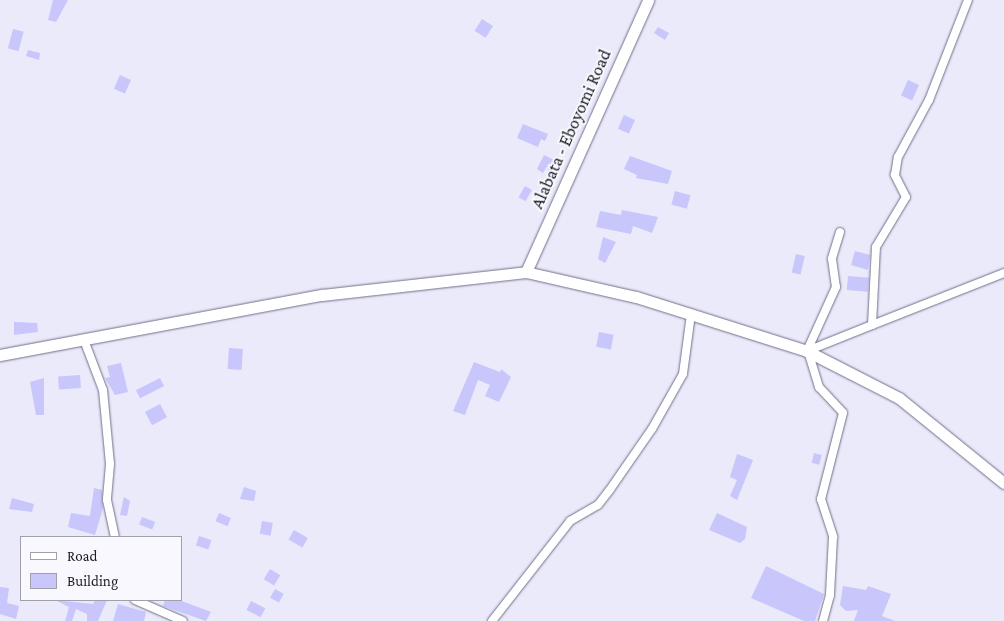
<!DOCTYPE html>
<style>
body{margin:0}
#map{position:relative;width:1004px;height:621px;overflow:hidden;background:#eaeafb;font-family:"Crimson Pro",serif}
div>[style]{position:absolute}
.building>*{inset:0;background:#c8c6fa;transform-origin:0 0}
.roads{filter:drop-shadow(0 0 1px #706f88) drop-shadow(0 0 1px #706f88)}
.street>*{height:8px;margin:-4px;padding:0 4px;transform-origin:4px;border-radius:4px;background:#fff}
.secondary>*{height:11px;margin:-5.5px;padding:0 5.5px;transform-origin:5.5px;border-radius:5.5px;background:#fff}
span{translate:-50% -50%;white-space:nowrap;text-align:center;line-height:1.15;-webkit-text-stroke:4px #f8f8fe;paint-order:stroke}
.street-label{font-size:18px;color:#1c1c26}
.legend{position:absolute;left:20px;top:536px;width:162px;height:65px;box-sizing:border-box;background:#f8f8fe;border:1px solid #a0a0a8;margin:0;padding:6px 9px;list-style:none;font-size:15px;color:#1c1c26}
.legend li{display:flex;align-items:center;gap:10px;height:25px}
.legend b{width:25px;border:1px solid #a0a0a8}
</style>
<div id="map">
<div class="building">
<div style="clip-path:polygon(53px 0,68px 0,56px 22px,48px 20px)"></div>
<div style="left:482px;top:19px;width:13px;height:14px;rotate:32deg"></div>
<div style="clip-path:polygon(658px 27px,669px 33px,665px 40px,654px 33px)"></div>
<div style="left:13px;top:29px;width:11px;height:20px;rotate:15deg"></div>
<div style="clip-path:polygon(28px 50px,40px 53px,39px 60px,26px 56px)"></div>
<div style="left:120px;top:75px;width:12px;height:15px;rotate:24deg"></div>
<div style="left:908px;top:80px;width:12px;height:17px;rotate:24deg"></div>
<div style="left:624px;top:115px;width:12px;height:15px;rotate:24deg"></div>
<div style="clip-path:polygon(523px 124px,548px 134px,545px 141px,541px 139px,538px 147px,517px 138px)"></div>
<div style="clip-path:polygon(544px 155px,558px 162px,546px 186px,549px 163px,543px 173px,537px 169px)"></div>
<div style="clip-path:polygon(630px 156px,672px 171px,668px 184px,636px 178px,637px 175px,624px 169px)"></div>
<div style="left:525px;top:186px;width:8px;height:13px;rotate:30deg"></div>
<div style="left:675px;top:191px;width:16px;height:14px;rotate:15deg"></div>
<div style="clip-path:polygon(622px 210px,658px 217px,652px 233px,633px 226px,631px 234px,596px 227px,600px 211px,621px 215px)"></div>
<div style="clip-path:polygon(603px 237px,616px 242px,605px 263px,598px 259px)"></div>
<div style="clip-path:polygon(855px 251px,870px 255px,868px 270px,851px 265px)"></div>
<div style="left:796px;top:254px;width:9px;height:19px;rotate:13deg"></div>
<div style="left:848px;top:276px;width:21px;height:14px;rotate:5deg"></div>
<div style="clip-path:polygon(14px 322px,37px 323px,38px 332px,14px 335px)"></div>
<div style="left:599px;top:332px;width:15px;height:15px;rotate:11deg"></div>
<div style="left:229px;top:348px;width:14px;height:21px;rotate:4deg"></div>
<div style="clip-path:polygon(474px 362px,500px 372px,501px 369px,511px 377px,499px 402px,485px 396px,490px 385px,478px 380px,465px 415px,453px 411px)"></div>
<div style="clip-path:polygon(121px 363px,128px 392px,115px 395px,105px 378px,110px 377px,107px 366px)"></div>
<div style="left:80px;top:375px;width:13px;height:22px;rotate:86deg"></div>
<div style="clip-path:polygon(44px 378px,44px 415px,36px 415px,30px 382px)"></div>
<div style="left:160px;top:378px;width:9px;height:27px;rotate:63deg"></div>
<div style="left:160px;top:404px;width:15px;height:17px;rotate:62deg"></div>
<div style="left:814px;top:453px;width:8px;height:10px;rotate:14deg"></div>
<div style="clip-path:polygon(737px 454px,753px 460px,737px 500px,730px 496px,737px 480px,730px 477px)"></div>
<div style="clip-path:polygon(244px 487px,256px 491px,254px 501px,240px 499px)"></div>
<div style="clip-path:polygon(94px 488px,102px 490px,103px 508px,95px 535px,68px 527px,71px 513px,90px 516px)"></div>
<div style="clip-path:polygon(124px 497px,130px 501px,127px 516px,120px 515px)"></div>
<div style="clip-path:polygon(12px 498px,34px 504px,32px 512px,9px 509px)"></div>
<div style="left:219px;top:513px;width:13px;height:9px;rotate:23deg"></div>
<div style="clip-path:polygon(717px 513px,747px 527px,745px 539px,740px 543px,709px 530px)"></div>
<div style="left:142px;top:517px;width:14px;height:8px;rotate:21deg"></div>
<div style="left:262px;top:521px;width:11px;height:13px;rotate:10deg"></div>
<div style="left:294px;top:530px;width:16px;height:11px;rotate:30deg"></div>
<div style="left:199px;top:536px;width:13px;height:10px;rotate:18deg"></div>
<div style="clip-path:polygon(766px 566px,824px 594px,815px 621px,804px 621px,751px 598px)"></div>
<div style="left:270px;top:569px;width:12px;height:12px;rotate:31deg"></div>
<div style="clip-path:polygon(843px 586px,866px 590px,868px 586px,891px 594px,882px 616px,895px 621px,854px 621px,858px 610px,846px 611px,840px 605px)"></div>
<div style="clip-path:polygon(0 587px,9px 588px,7px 603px,19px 606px,16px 619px,0 614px)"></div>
<div style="left:275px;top:589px;width:10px;height:10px;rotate:29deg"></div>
<div style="clip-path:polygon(55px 600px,93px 604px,95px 600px,107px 600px,98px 621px,87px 621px,87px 614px,76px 609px,72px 621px,65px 621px,69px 607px)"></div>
<div style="clip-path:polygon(165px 600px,179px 600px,211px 612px,206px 621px,163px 606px)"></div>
<div style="left:251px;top:601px;width:16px;height:10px;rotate:27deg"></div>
<div style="clip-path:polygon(118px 604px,146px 612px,144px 621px,113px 621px)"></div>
</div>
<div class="roads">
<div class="street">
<div style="left:840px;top:232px;width:28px;rotate:107deg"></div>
<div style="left:832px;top:259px;width:28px;rotate:82deg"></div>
<div style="left:836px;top:287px;width:70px;rotate:114.4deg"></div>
<div style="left:807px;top:351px;width:70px;rotate:-21.8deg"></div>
<div style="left:872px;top:325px;width:78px;rotate:-87.1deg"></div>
<div style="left:876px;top:247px;width:58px;rotate:-59deg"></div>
<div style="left:906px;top:197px;width:25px;rotate:-117deg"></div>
<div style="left:895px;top:175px;width:18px;rotate:-81deg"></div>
<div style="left:898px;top:157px;width:65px;rotate:-61.5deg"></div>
<div style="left:929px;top:100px;width:107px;rotate:-68.7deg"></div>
<div style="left:872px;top:325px;width:142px;rotate:-21.5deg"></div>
<div style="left:84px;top:340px;width:53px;rotate:69.2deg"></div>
<div style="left:103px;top:390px;width:74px;rotate:84.6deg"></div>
<div style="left:110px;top:464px;width:36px;rotate:95deg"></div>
<div style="left:107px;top:500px;width:38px;rotate:78deg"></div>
<div style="left:808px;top:351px;width:38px;rotate:73deg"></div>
<div style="left:819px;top:387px;width:35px;rotate:47deg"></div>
<div style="left:843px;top:413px;width:89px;rotate:104.3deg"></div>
<div style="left:821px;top:499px;width:40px;rotate:72deg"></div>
<div style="left:833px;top:537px;width:58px;rotate:93deg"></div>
<div style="left:830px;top:595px;width:27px;rotate:105deg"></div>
<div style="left:135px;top:600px;width:52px;rotate:23.6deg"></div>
<div style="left:492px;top:621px;width:127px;rotate:-52deg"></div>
<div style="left:570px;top:521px;width:32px;rotate:-30deg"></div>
<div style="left:598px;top:505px;width:18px;rotate:-52deg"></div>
<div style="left:609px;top:491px;width:75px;rotate:-55.3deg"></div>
<div style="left:652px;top:429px;width:63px;rotate:-60.6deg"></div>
<div style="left:683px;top:374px;width:61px;rotate:-82.4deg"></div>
</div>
<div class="secondary">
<div style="left:526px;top:272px;width:298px;rotate:-65.8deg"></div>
<div style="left:0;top:355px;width:328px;rotate:-10.6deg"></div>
<div style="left:322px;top:295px;width:205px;rotate:-6.4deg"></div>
<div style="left:526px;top:272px;width:113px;rotate:12.8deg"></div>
<div style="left:636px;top:297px;width:179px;rotate:17.5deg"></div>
<div style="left:807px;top:351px;width:103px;rotate:27.1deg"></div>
<div style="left:899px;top:398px;width:135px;rotate:39deg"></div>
</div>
</div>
<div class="street-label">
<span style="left:571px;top:129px;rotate:-66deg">Alabata - Eboyomi Road</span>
</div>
<ul class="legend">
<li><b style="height:6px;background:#fff"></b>Road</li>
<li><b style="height:14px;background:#c8c6fa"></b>Building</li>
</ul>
</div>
